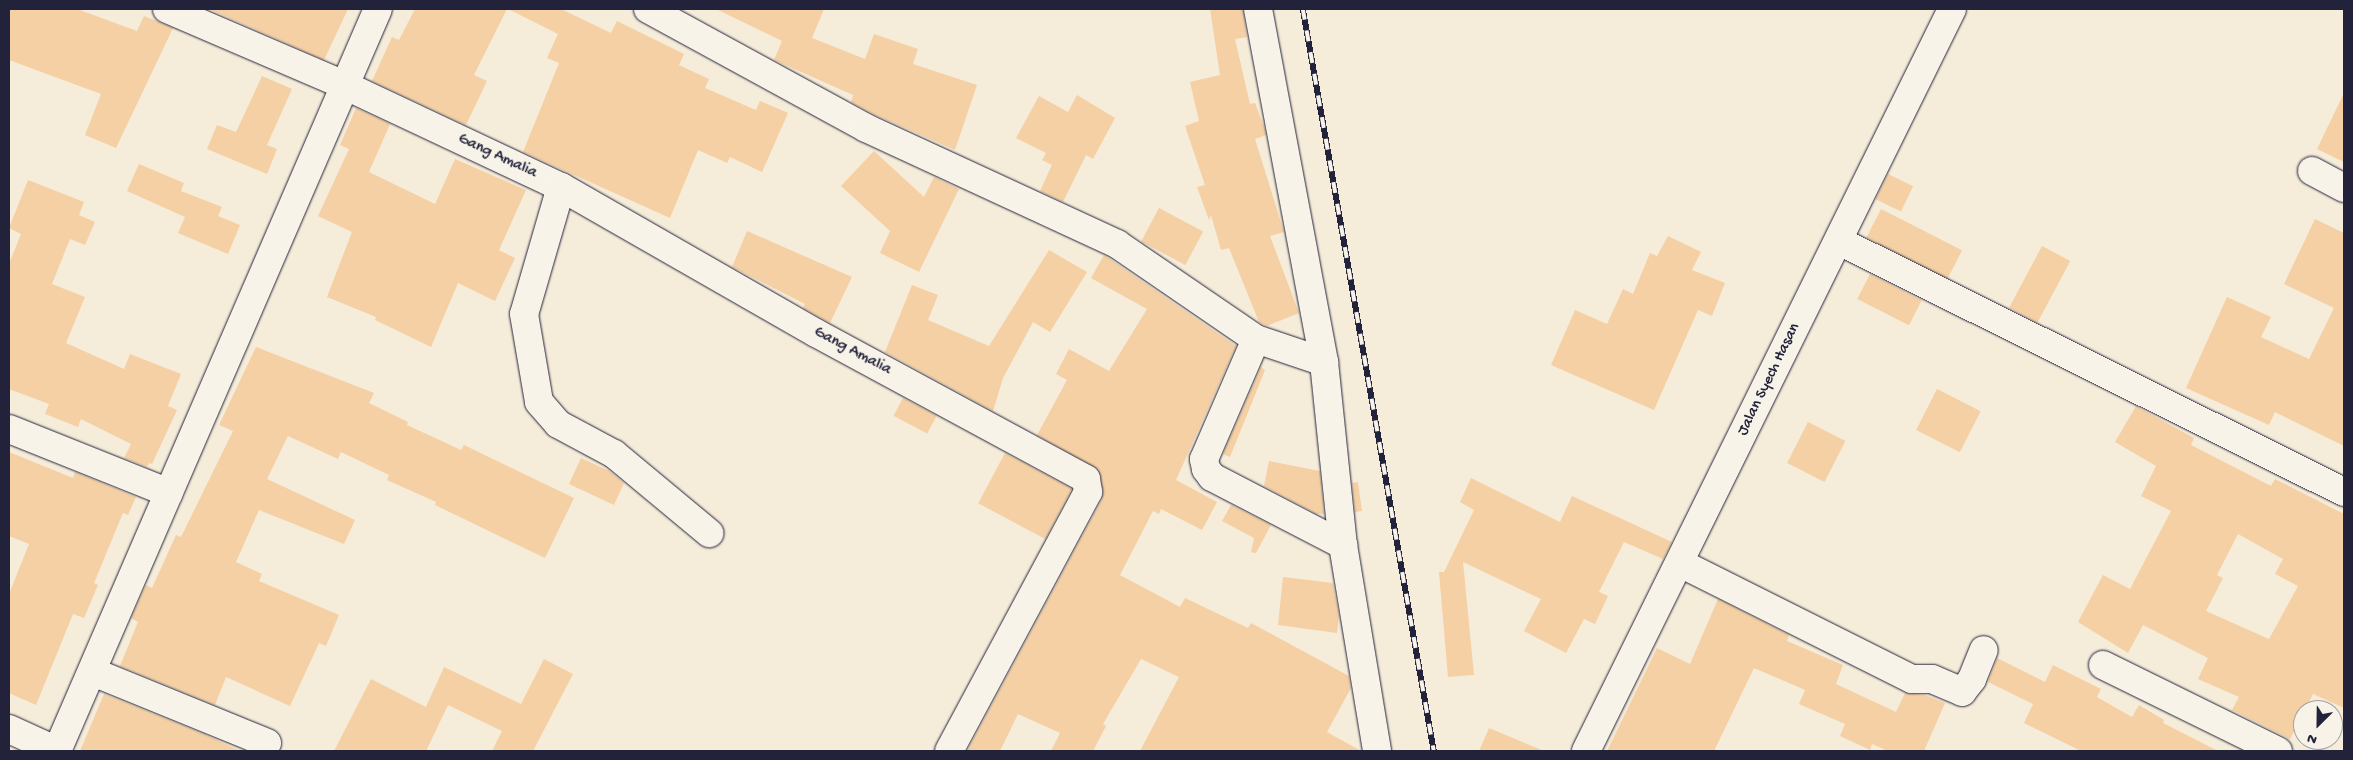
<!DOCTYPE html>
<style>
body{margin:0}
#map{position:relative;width:2353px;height:760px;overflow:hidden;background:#f6ecda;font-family:"Gochi Hand",sans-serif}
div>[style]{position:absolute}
.building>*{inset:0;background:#f4d0a4;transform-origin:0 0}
.roads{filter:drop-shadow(0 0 1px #22223b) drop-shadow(0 0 1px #22223b)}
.minor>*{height:28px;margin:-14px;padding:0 14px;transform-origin:14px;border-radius:14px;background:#f7f3e8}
.rail>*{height:5.5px;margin-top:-2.75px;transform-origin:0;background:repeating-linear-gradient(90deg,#f7f3e8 0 11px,#22223b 0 22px);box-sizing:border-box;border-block:1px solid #22223b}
span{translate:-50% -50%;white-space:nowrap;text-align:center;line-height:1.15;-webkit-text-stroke:4.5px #f7f3e8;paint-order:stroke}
.street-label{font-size:16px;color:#22223b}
.frame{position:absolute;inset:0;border:10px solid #22223b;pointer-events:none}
.north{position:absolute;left:2293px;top:700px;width:50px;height:50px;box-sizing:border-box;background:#f7f3e8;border:1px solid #a29fa3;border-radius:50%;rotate:203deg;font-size:14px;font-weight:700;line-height:20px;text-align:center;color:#22223b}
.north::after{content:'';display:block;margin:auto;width:18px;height:22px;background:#22223b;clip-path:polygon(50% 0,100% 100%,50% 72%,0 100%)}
</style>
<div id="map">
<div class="building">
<div style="clip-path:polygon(9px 9px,77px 9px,137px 31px,144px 16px,173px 28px,116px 148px,85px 135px,101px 94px,9px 60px)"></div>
<div style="clip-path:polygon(209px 9px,348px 9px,324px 60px)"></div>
<div style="clip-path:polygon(415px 9px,507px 9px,474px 75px,487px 81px,466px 125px,372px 81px,392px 37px,399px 40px)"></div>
<div style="clip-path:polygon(508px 9px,561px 9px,611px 33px,617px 21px,684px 54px,679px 65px,709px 79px,705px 88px,756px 110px,760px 101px,788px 113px,762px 172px,730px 157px,727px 163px,698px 150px,670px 218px,523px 152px,559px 63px,547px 58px,558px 34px)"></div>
<div style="clip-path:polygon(716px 9px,824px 9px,812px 38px,865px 59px,874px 34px,918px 49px,913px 64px,977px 85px,955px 150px,873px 114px,851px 102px,853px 95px,774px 60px,782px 41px)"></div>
<div style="clip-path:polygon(1210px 9px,1243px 9px,1247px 37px,1235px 39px,1250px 104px,1255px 103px,1265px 129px,1266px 135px,1255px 139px,1284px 232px,1270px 236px,1299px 313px,1267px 326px,1259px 322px,1229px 248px,1221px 250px,1211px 215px,1209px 220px,1197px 187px,1205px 185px,1185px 126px,1199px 121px,1190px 82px,1220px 75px)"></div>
<div style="clip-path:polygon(262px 76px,292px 89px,267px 145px,277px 149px,267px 174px,207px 149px,217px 125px,236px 132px)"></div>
<div style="clip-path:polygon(2344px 93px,2344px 162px,2317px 149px)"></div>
<div style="clip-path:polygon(1077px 95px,1115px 118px,1093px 159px,1086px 155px,1063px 202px,1040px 191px,1052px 165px,1042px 160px,1046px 153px,1016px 138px,1039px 96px,1068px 112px)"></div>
<div style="clip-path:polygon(356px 108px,390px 124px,369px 172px,435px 204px,455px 159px,526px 190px,499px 250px,515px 258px,495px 301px,458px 283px,431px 347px,375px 320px,376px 317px,327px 297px,352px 232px,318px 216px,349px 149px,340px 145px)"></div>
<div style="clip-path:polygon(874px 151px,924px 197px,934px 177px,959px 189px,919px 272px,880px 253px,890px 231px,841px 186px)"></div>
<div style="clip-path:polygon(139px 164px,184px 183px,181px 191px,222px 207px,218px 216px,240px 225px,228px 254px,178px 233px,185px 217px,127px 191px)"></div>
<div style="left:1888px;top:174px;width:28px;height:28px;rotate:26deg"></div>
<div style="clip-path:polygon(28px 180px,84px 202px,79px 215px,95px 222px,85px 245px,70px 239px,52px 284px,85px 297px,66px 343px,124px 369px,130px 354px,181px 374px,168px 406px,177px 410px,152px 464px,149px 463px,147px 467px,124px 458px,131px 444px,81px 419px,78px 427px,45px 414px,49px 404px,9px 389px,9px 264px,21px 234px,9px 228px)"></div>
<div style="left:1159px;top:208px;width:50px;height:38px;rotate:28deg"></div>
<div style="left:1881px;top:209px;width:91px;height:32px;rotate:27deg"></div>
<div style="clip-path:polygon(2315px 219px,2344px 233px,2344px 446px,2275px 412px,2269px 425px,2186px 388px,2227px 297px,2271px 317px,2261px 337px,2309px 359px,2334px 308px,2284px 284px)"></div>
<div style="clip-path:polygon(747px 231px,852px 277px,830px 323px,803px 308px,805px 304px,732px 267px)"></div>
<div style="clip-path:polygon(1668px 236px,1701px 252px,1692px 270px,1725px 283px,1712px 316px,1698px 310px,1654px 410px,1551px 365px,1575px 310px,1607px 324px,1623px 289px,1633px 294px,1650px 253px,1657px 256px)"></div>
<div style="left:2042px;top:246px;width:32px;height:70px;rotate:28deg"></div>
<div style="clip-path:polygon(1049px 250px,1087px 272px,1050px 332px,1033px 322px,1003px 378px,993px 411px,885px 352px,912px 285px,938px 295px,928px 320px,989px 346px)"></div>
<div style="clip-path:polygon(1104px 255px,1236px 346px,1176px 480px,1217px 502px,1202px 530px,1161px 509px,1159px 514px,1153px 511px,1120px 575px,1180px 607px,1185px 598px,1248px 628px,1251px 623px,1349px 676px,1351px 688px,1327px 732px,1361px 751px,1140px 751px,1179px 677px,1141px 659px,1103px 724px,1106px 726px,1093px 751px,1051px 751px,1060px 733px,1018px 714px,1000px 751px,967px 751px,1102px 499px,1098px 470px,1037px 435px,1067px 380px,1056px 374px,1069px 349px,1109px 371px,1147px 309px,1091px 278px)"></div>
<div style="left:1870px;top:274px;width:58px;height:28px;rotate:27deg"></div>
<div style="clip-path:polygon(256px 347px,374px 393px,369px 403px,408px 422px,407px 425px,461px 450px,464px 445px,574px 498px,545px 558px,435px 505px,436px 502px,387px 480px,389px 475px,341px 452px,338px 459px,288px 436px,267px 479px,355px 520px,344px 544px,259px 510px,236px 562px,262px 574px,259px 581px,339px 615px,326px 646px,319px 643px,290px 706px,226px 677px,215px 705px,120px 666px,138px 622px,131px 618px,146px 585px,152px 588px,176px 535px,181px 537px,233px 431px,219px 425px)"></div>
<div style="clip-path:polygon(1261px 367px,1265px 370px,1230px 457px,1223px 454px)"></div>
<div style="left:1937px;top:389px;width:49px;height:46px;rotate:27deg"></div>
<div style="left:903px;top:398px;width:38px;height:20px;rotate:28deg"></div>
<div style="clip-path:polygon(evenodd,2136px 406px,2194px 438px,2191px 445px,2271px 486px,2275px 479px,2344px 514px,2344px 708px,2313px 694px,2290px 739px,2232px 710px,2239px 697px,2198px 679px,2208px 658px,2143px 625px,2128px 653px,2078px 622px,2103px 575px,2130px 589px,2171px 511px,2141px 496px,2156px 466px,2115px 442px,2136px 406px,2238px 534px,2283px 559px,2275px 574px,2298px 586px,2269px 639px,2206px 611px,2223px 578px,2217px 575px,2238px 534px)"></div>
<div style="left:1808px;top:422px;width:42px;height:46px;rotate:27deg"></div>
<div style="clip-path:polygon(9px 452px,73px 478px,75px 472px,136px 497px,128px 515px,123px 513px,94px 583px,98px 585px,84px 618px,73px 614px,36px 705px,9px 693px,9px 594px,29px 544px,9px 536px)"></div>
<div style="left:1005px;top:453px;width:76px;height:57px;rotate:28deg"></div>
<div style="clip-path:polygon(581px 458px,609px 471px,624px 483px,614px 505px,569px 484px)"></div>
<div style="clip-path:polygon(1269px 461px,1320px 471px,1324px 514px,1317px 514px,1264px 486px)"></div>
<div style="clip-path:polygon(1471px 478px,1560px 522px,1572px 496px,1672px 542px,1663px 559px,1624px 542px,1599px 592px,1608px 596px,1595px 624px,1584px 619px,1566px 653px,1524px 631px,1541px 599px,1463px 562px,1474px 675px,1448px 677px,1439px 572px,1444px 572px,1474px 510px,1460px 502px)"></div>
<div style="clip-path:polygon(1358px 482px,1362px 511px,1355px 512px,1352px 483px)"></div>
<div style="clip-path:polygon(1231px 505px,1271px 525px,1256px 553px,1251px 552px,1254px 538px,1222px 521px)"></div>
<div style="clip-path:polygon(1283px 577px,1333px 583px,1339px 616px,1337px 633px,1278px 625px)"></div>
<div style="clip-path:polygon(1718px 599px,1789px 635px,1787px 641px,1843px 665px,1836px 684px,1896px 712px,1905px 693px,1925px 695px,1945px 703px,1924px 751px,1888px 751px,1872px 744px,1870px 750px,1840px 736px,1845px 724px,1799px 704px,1805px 690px,1754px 668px,1714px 751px,1607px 751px,1657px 648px,1690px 664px)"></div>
<div style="clip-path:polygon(1997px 658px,2045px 682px,2053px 665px,2101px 689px,2097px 697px,2132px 717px,2139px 705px,2164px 720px,2163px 723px,2218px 751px,2081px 751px,2024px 723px,2033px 704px,1988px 682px)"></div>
<div style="clip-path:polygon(544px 659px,573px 674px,533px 751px,492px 751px,502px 731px,448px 705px,426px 751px,334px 751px,371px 679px,426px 707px,444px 667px,521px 704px)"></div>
<div style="clip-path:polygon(104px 694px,204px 734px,240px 751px,80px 751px)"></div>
<div style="clip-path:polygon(1489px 728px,1544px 751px,1479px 751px)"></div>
</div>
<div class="roads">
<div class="minor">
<div style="left:167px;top:9px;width:193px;rotate:23.2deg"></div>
<div style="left:344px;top:85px;width:240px;rotate:25.2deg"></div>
<div style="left:561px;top:187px;width:294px;rotate:29.8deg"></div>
<div style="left:816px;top:333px;width:307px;rotate:28.4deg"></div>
<div style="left:1086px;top:479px;width:13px;rotate:81deg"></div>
<div style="left:1088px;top:492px;width:294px;rotate:118.2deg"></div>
<div style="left:648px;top:9px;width:248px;rotate:28.6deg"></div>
<div style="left:866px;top:128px;width:277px;rotate:24.8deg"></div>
<div style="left:1117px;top:244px;width:168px;rotate:34.4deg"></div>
<div style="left:1256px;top:339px;width:72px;rotate:18.7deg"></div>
<div style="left:1258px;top:9px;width:359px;rotate:79.4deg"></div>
<div style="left:1324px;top:362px;width:184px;rotate:84.1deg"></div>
<div style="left:1343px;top:545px;width:209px;rotate:80.6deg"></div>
<div style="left:2312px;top:171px;width:36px;rotate:28deg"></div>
<div style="left:561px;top:187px;width:132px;rotate:106.2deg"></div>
<div style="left:524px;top:314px;width:89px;rotate:80.3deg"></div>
<div style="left:539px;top:402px;width:29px;rotate:49deg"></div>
<div style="left:558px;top:424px;width:64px;rotate:28.2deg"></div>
<div style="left:614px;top:454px;width:124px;rotate:39.7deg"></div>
<div style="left:1839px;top:241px;width:564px;rotate:26.43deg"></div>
<div style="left:1256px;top:339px;width:131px;rotate:113.4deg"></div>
<div style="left:1204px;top:459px;width:10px;rotate:79deg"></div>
<div style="left:1206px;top:469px;width:10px;rotate:53deg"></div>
<div style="left:1212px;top:477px;width:148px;rotate:27.4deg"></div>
<div style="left:9px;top:429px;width:172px;rotate:21.8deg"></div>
<div style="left:1680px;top:563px;width:259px;rotate:26.6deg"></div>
<div style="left:1912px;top:679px;width:20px"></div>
<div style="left:1932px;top:679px;width:33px;rotate:23deg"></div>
<div style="left:1962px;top:692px;width:16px;rotate:-52deg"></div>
<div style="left:1972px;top:679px;width:31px;rotate:-68deg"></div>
<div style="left:2103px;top:665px;width:195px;rotate:26.2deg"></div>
<div style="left:93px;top:672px;width:188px;rotate:22.2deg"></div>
<div style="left:9px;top:729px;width:53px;rotate:24.6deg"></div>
<div style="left:57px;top:751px;width:808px;rotate:-66.61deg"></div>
<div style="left:1586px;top:751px;width:827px;rotate:-63.74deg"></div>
</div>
</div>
<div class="rail">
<div style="left:1303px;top:9px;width:753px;rotate:79.99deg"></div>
</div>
<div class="street-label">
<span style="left:497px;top:157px;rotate:25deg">Gang Amalia</span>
<span style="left:852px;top:352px;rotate:28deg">Gang Amalia</span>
<span style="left:1770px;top:380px;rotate:-64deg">Jalan Syech Hasan</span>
</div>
<div class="frame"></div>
<div class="north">N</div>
</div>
